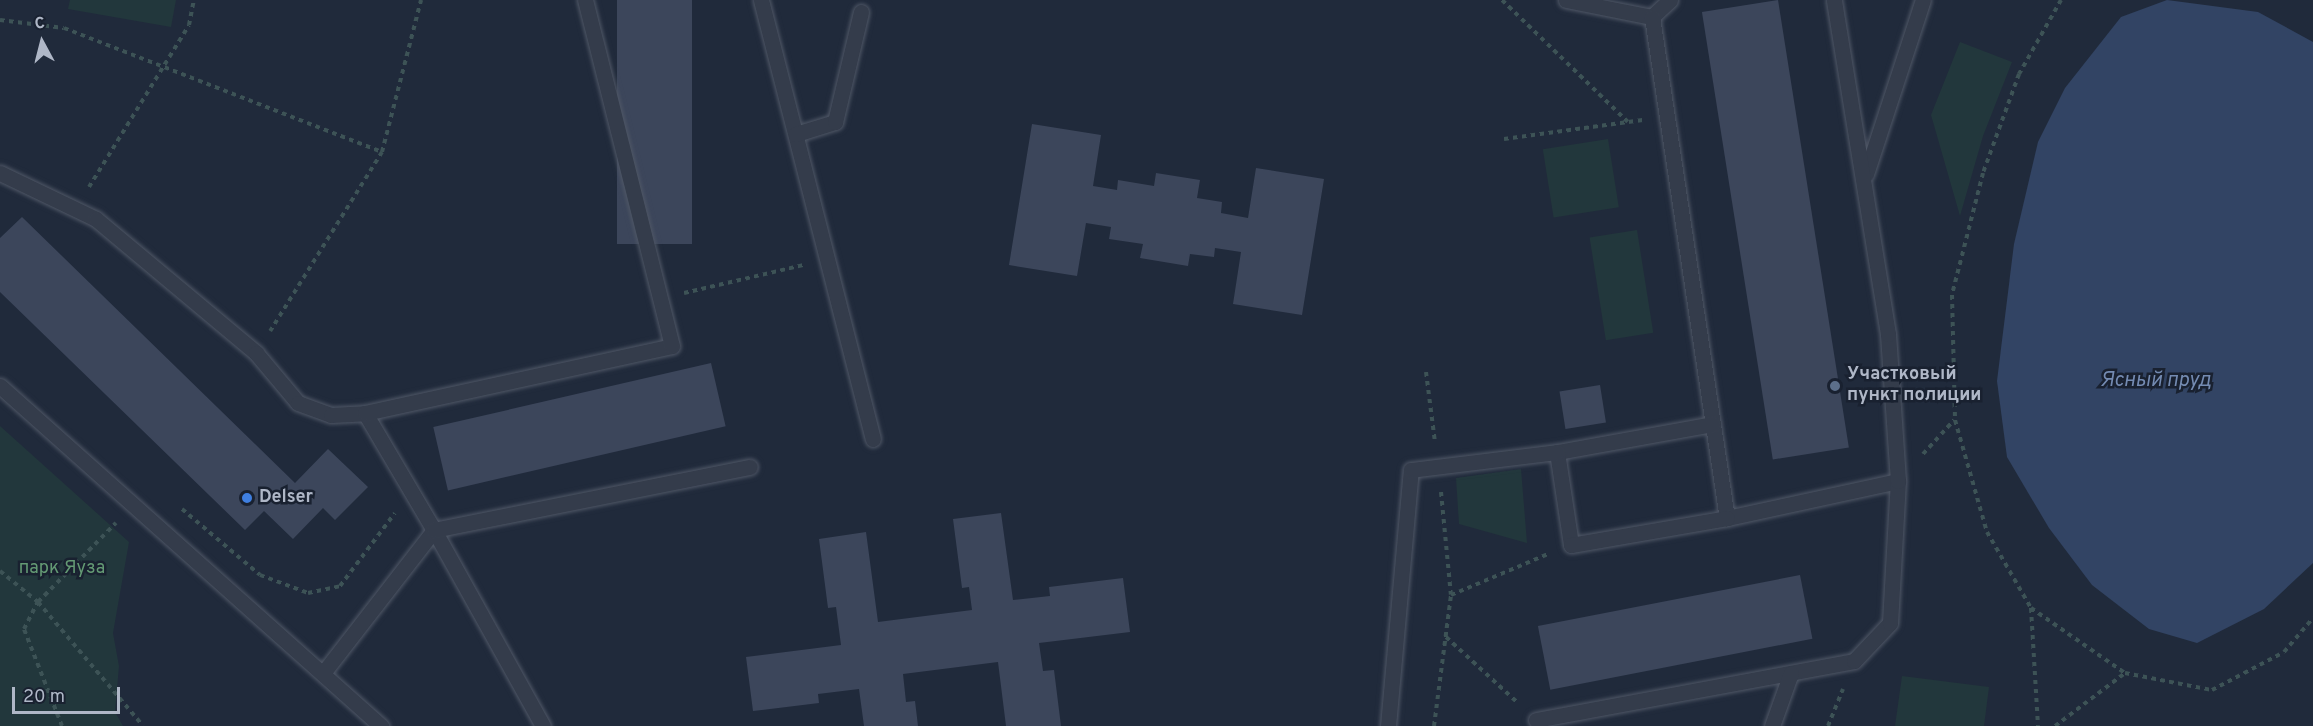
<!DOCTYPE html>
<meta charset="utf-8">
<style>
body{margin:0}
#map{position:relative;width:2313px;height:726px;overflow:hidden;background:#202a3b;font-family:Overpass,sans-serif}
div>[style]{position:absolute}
.green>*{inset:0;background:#22373c;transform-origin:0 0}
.water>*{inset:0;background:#324464}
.building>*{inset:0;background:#3c465b;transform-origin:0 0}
.path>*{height:4px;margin-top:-2px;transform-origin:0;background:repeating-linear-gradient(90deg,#3d5356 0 4.5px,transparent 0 9px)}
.roads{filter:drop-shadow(0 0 2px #4f5766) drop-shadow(0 0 2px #4f5766)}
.lane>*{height:15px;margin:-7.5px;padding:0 7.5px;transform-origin:7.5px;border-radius:7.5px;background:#343c4b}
.dots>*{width:16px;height:16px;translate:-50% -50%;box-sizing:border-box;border:3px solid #192130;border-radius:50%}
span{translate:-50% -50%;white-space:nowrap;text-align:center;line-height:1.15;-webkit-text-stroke:5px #192130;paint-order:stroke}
.poi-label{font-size:18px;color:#afb7c7;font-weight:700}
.left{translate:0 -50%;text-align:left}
.park-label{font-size:18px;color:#649a74}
.water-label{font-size:20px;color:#748bb2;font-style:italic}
.north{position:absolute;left:12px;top:12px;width:60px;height:60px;-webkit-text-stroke:4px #192130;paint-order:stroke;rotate:353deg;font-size:16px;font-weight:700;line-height:24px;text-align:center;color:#afb7c7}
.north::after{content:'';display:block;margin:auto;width:21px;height:27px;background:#afb7c7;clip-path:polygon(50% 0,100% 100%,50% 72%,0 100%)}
.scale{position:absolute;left:12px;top:687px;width:108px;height:27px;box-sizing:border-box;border:3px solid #afb7c7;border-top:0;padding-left:8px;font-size:18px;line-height:21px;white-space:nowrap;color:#afb7c7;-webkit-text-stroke:4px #192130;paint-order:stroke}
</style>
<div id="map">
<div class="green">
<div style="clip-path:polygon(70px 0,176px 0,171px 27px,68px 9px)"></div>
<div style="clip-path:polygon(1960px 42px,2012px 62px,1983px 136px,1960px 216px,1931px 115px)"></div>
<div style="left:1608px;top:139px;width:69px;height:66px;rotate:81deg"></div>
<div style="left:1637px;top:230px;width:104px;height:48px;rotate:81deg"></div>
<div style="clip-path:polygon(0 426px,129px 542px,113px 633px,119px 666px,115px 712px,123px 726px,0 726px)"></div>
<div style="clip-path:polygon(1521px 469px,1527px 543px,1459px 524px,1456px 478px)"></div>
<div style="clip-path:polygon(1902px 676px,1989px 687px,1984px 726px,1895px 726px)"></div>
</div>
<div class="water">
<div style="clip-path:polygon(2167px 0,2258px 12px,2313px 42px,2313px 563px,2264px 609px,2197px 643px,2149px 629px,2092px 585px,2049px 528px,2007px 457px,1997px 381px,2014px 244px,2038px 142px,2065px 88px,2121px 17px)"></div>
</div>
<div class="building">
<div style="left:617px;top:0;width:75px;height:244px"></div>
<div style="left:1778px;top:0;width:453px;height:77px;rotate:81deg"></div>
<div style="clip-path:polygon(1032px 124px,1101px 135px,1093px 186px,1117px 190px,1118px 180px,1154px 186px,1156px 173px,1200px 180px,1197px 198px,1222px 202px,1221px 213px,1248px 218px,1256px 168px,1324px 179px,1302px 315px,1233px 304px,1241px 252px,1215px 248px,1214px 257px,1190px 254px,1188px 266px,1140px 258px,1143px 244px,1109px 239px,1111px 227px,1086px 223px,1077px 276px,1009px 265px)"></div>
<div style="clip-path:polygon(22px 217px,295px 483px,328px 449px,368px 487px,335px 520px,323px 508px,293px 539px,264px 511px,245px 530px,0 292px,0 238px)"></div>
<div style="left:711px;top:363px;width:65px;height:285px;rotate:77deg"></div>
<div style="left:1600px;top:385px;width:38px;height:41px;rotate:81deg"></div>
<div style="clip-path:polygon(1001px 513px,1013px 600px,1050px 596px,1049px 587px,1123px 578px,1130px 632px,1039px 643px,1043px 671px,1054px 670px,1061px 726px,1006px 726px,998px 662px,903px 674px,906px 702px,915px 701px,918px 726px,864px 726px,859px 689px,818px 694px,819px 703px,753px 711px,746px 657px,841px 645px,836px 607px,828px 608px,819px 539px,866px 532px,878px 622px,972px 610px,969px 587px,962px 588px,953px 519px)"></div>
<div style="left:1800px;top:575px;width:65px;height:267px;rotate:79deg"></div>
</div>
<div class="path">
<div style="left:1502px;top:0;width:175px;rotate:44.1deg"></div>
<div style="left:2061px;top:0;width:85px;rotate:119.6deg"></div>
<div style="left:2019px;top:74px;width:105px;rotate:110deg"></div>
<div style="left:1983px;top:173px;width:126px;rotate:104.3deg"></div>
<div style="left:1952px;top:295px;width:125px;rotate:88.6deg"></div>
<div style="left:1955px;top:420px;width:116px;rotate:74.1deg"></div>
<div style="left:1987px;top:532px;width:88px;rotate:59.9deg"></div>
<div style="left:2031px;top:608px;width:114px;rotate:34.7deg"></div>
<div style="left:2125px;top:673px;width:89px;rotate:11.1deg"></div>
<div style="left:2212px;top:690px;width:81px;rotate:-27.8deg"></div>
<div style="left:2284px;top:652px;width:45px;rotate:-49.5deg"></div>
<div style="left:0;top:20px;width:64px;rotate:7.1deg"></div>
<div style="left:64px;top:28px;width:341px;rotate:21.3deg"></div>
<div style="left:382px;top:152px;width:211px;rotate:122deg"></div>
<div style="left:1504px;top:139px;width:140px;rotate:-7.8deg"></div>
<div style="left:382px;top:152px;width:157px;rotate:-75.6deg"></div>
<div style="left:89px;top:187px;width:190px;rotate:-58.3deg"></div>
<div style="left:189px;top:25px;width:25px;rotate:-79deg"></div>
<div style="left:684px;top:293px;width:122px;rotate:-13.2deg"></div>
<div style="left:1426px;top:372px;width:71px;rotate:82.7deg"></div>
<div style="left:1923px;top:454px;width:46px;rotate:-47.6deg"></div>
<div style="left:1441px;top:492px;width:103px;rotate:84.5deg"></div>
<div style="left:182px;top:509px;width:102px;rotate:40.2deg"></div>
<div style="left:260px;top:575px;width:51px;rotate:20.6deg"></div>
<div style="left:308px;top:593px;width:33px;rotate:-12deg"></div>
<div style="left:340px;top:586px;width:91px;rotate:-53deg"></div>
<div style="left:0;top:571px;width:49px;rotate:39.2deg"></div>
<div style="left:38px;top:602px;width:162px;rotate:49.7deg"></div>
<div style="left:2031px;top:608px;width:118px;rotate:86.6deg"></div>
<div style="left:1446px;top:637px;width:98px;rotate:42.5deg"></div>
<div style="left:62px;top:726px;width:104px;rotate:-111.4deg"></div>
<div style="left:24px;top:629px;width:30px;rotate:-63deg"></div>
<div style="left:38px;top:602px;width:111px;rotate:-45.4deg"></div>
<div style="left:1434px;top:726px;width:132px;rotate:-82.6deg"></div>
<div style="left:1451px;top:595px;width:105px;rotate:-22.9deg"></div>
<div style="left:1828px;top:726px;width:40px;rotate:-68deg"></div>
<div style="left:2055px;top:726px;width:88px;rotate:-37.1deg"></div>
</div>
<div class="roads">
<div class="lane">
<div style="left:761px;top:0;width:453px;rotate:75.7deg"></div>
<div style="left:1566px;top:0;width:88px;rotate:11.2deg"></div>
<div style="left:1670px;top:0;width:25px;rotate:137deg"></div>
<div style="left:1652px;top:17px;width:507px;rotate:81.49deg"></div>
<div style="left:1727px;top:518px;width:175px;rotate:-12.2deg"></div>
<div style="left:796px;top:134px;width:41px;rotate:-17.1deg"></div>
<div style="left:835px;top:122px;width:113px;rotate:-76.7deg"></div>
<div style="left:0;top:173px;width:106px;rotate:25.6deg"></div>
<div style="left:96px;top:219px;width:209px;rotate:39.9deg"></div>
<div style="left:256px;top:353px;width:65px;rotate:50deg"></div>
<div style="left:298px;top:403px;width:35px;rotate:20deg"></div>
<div style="left:331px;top:415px;width:34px;rotate:-3deg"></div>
<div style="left:365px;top:413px;width:136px;rotate:59.5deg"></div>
<div style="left:434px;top:530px;width:180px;rotate:127.8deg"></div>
<div style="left:1866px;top:174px;width:183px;rotate:-71.9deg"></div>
<div style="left:0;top:386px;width:511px;rotate:41.75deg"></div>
<div style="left:365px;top:413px;width:314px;rotate:-12.3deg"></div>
<div style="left:672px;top:346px;width:357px;rotate:-104.1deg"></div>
<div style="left:1713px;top:424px;width:158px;rotate:169.8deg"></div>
<div style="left:1557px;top:452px;width:94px;rotate:81.4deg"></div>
<div style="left:1571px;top:545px;width:158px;rotate:-9.8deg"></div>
<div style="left:1536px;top:720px;width:323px;rotate:-10.5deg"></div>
<div style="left:1854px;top:661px;width:52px;rotate:-46.5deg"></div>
<div style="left:1890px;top:623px;width:142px;rotate:-86.8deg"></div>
<div style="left:1898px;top:481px;width:147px;rotate:-93.9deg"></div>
<div style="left:1888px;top:334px;width:338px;rotate:-99.2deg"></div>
<div style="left:543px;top:726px;width:224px;rotate:-119.1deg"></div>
<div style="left:434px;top:530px;width:322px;rotate:-11.3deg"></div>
<div style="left:1388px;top:726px;width:257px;rotate:-84.9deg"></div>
<div style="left:1411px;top:470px;width:147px;rotate:-7deg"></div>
<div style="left:1772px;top:726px;width:56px;rotate:-70.3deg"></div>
</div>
</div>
<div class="dots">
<div style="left:1835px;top:386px;background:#5c6f8a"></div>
<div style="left:247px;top:498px;background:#3f7fe0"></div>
</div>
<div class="poi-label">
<span class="left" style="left:1847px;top:386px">Участковый<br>пункт полиции</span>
<span class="left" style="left:259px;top:498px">Delser</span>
</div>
<div class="park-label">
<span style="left:62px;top:569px">парк Яуза</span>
</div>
<div class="water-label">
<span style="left:2156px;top:381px">Ясный пруд</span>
</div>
<div class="north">С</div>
<div class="scale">20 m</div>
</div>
